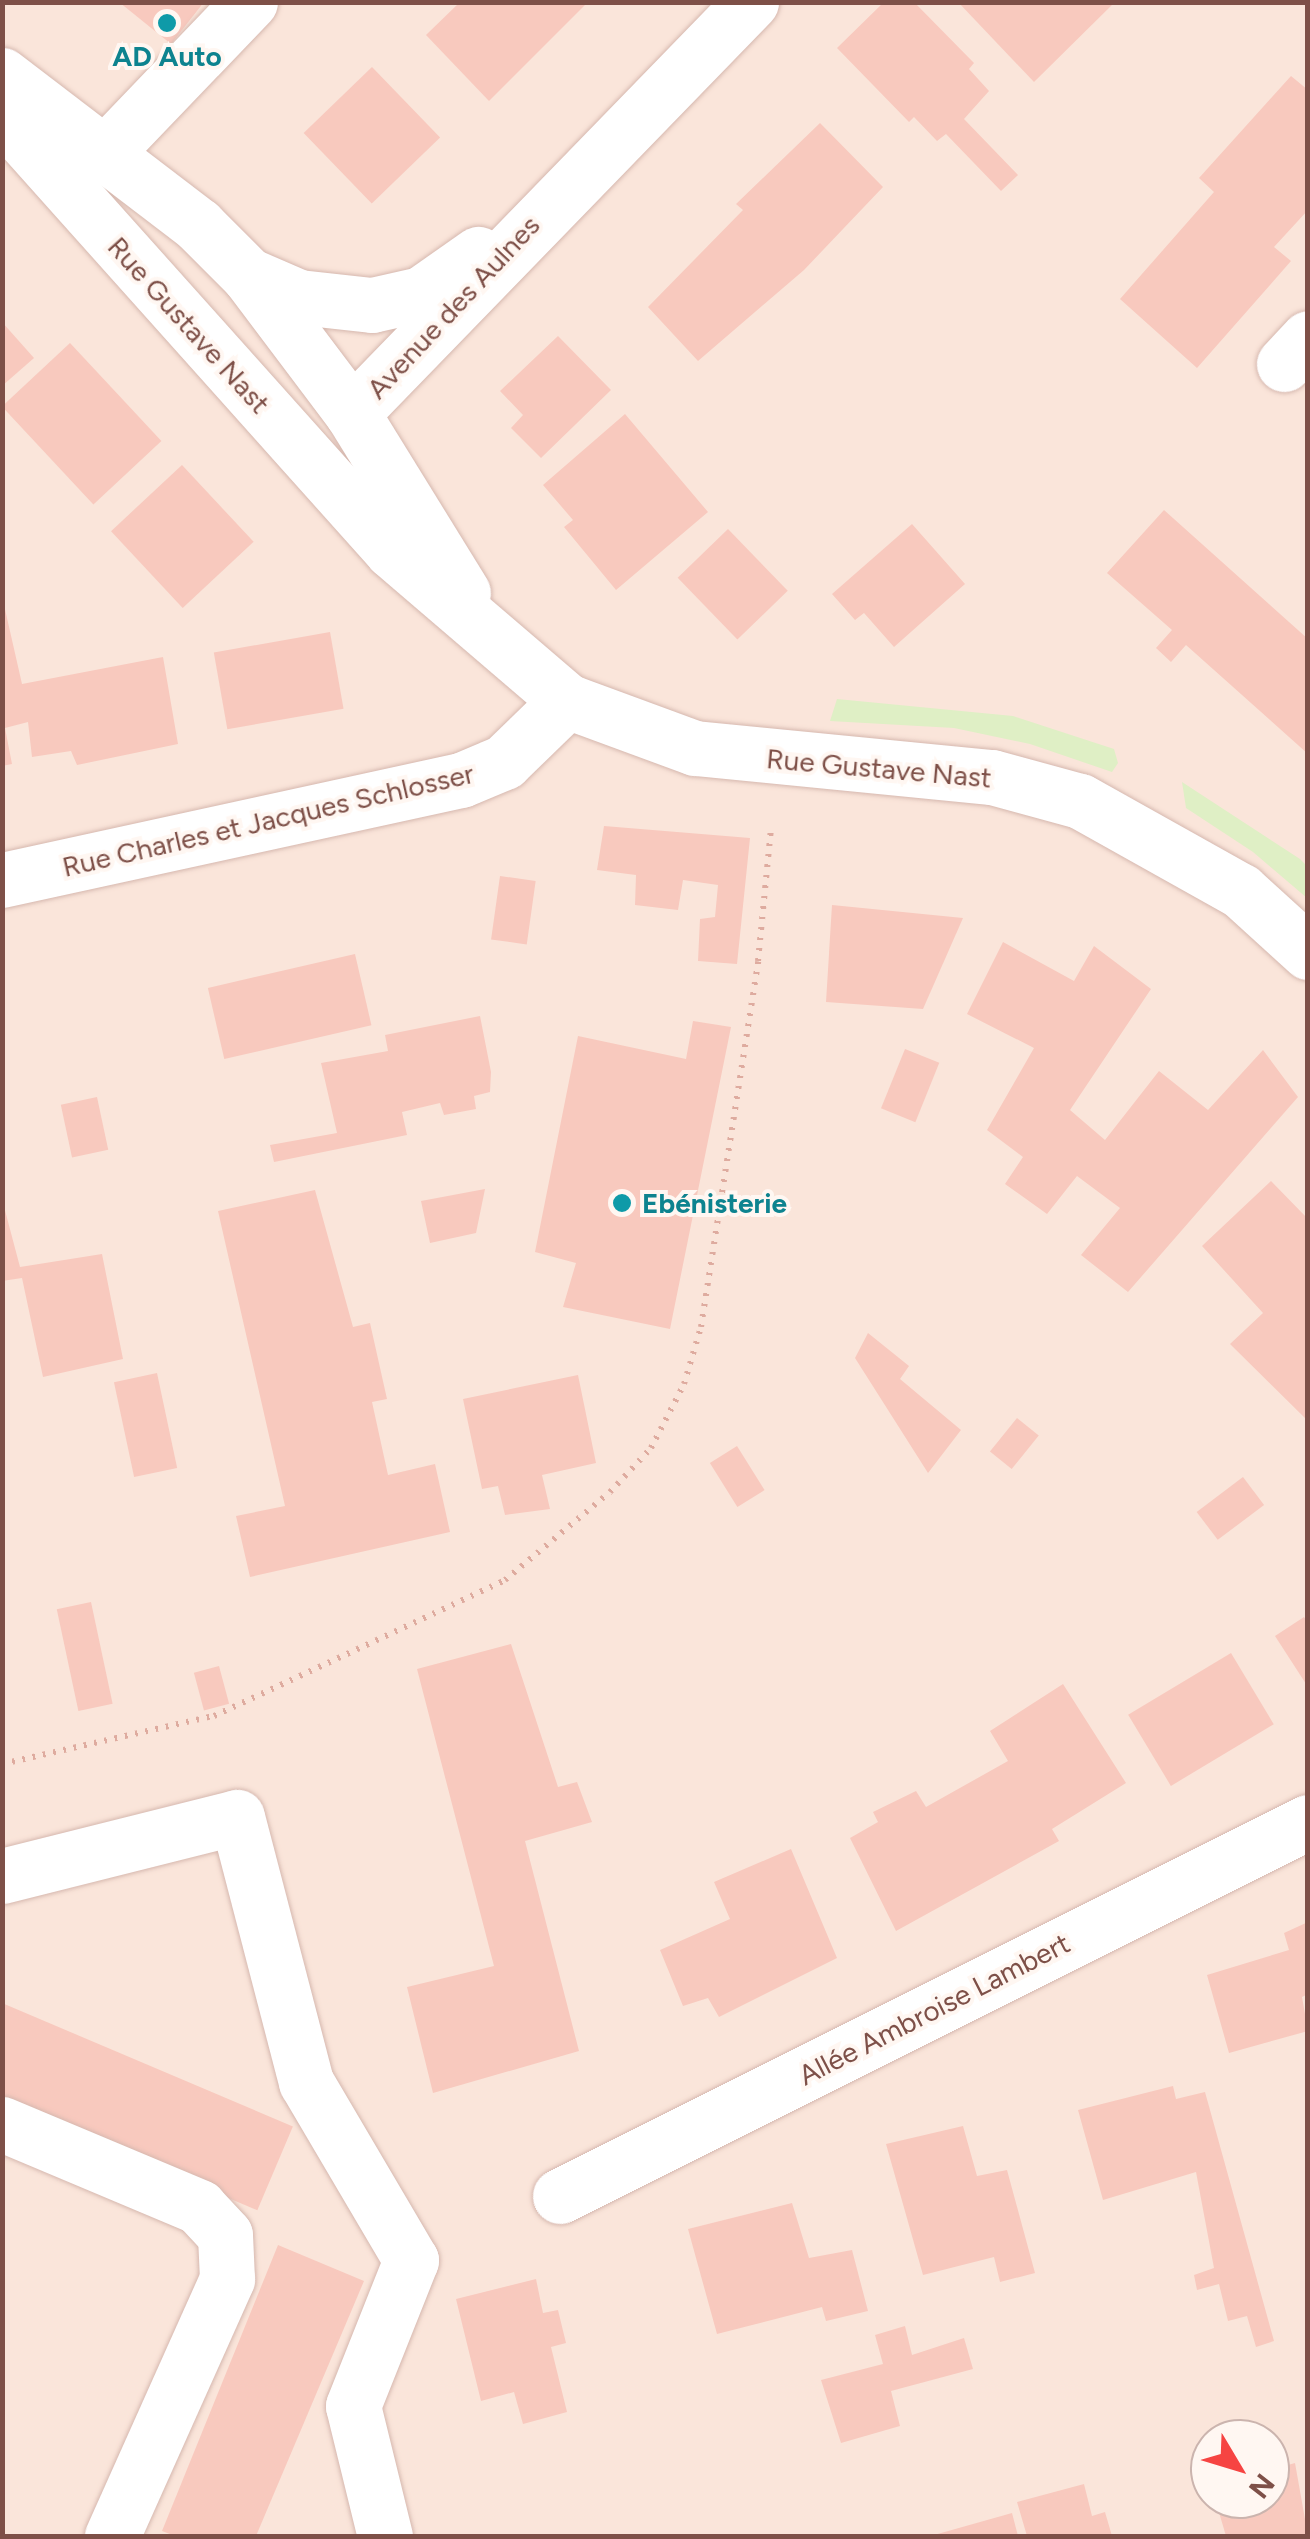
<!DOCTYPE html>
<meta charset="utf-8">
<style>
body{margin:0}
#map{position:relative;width:1310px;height:2539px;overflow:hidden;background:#fff2ea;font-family:Figtree,sans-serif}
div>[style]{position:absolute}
.residential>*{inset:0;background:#fae5da}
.green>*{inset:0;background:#dfefc5}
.building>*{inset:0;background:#f8c9be;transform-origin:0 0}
.path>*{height:6px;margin-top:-3px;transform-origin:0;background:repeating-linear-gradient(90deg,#deab9f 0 2.5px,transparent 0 10.5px)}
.roads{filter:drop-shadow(0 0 2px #d6b8af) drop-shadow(0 0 2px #d6b8af)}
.minor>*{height:55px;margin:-27.5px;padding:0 27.5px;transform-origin:27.5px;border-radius:27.5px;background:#fff}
.dots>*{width:28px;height:28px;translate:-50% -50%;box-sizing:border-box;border:5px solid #fff7f2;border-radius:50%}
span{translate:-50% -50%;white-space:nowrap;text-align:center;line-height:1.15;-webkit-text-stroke:8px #fff7f2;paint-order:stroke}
.culture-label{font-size:28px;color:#0d838f;font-weight:700}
.left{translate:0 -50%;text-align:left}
.street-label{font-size:28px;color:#7e5048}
.frame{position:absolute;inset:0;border:5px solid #7e5048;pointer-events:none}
.north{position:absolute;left:1190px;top:2419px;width:100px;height:100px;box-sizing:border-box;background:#fff7f2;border:2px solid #cbb4ae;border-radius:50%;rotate:128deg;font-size:28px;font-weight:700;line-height:40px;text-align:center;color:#7e5048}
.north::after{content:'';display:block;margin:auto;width:35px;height:45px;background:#f64442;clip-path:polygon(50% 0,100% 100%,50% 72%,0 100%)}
</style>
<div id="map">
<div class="residential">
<div style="clip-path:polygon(evenodd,3px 3px,1307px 3px,1307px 2536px,3px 2536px,3px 3px,1210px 2439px,1270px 2439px,1270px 2499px,1210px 2499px,1210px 2439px)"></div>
</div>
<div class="green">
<div style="clip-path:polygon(837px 699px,1013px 716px,1114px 749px,1118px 763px,1112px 772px,1030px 744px,954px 728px,830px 721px)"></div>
<div style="clip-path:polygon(1182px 782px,1300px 859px,1307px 866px,1307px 898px,1253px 852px,1186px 808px)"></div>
</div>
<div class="building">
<div style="clip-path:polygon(119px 2px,204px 2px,171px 44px)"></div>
<div style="clip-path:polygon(460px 2px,588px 2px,489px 101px,426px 35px)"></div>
<div style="clip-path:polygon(884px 2px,914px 2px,974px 63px,969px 69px,989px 91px,964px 119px,1018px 175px,1001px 191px,946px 134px,937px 141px,914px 117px,909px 122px,837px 48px)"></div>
<div style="clip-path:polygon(958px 2px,1115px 2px,1034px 82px)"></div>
<div style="left:372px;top:67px;width:98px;height:95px;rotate:46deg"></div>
<div style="clip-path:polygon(1291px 76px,1308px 90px,1308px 210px,1274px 247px,1291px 261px,1197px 368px,1120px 299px,1214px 192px,1199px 178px)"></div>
<div style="clip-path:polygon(820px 123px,883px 187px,804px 270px,698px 361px,648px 307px,743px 210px,736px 204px)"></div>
<div style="clip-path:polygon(2px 322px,34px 358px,2px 386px)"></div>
<div style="clip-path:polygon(558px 336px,611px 390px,541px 458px,511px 428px,523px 415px,500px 391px)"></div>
<div style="left:70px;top:343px;width:134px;height:93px;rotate:47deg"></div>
<div style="clip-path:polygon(625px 414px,708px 512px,616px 590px,564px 527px,573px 520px,543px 485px)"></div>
<div style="left:182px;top:465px;width:105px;height:97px;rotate:47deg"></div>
<div style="clip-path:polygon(1164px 510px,1308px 639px,1308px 754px,1186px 645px,1171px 662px,1156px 648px,1172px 630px,1107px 573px)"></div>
<div style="clip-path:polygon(912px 524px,965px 584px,894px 647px,864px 613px,855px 620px,832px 594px)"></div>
<div style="left:728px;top:529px;width:86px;height:70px;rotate:46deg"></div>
<div style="clip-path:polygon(2px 596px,22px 684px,163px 657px,178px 744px,77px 765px,71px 751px,32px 757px,28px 722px,5px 728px,12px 764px,2px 766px)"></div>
<div style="left:330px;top:632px;width:78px;height:118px;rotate:80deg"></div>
<div style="clip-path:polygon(604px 826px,750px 838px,737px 964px,698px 961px,700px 919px,715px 917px,718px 885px,683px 880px,678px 910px,635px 905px,636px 875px,597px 870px)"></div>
<div style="left:500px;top:876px;width:36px;height:64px;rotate:8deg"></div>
<div style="clip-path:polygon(832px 905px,963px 918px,923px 1009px,826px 1002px)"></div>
<div style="clip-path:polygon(1003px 942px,1074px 981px,1094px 946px,1151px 989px,1070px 1110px,1105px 1140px,1159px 1071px,1208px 1110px,1263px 1050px,1298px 1097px,1128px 1292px,1081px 1255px,1120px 1208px,1077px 1176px,1047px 1214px,1005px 1184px,1023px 1157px,987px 1130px,1034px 1048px,967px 1014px)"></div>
<div style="left:355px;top:954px;width:73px;height:151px;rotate:77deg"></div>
<div style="clip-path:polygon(480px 1016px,491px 1072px,490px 1092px,474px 1096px,476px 1109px,444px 1115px,440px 1103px,402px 1112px,407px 1135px,274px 1162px,270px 1145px,337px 1133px,321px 1063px,388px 1051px,385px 1035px)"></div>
<div style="clip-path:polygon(693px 1021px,731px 1027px,670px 1329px,563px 1307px,576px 1263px,535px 1252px,578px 1036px,686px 1059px)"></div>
<div style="left:905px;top:1049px;width:37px;height:64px;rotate:22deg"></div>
<div style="left:97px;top:1097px;width:54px;height:37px;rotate:78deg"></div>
<div style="clip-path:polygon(1271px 1181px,1308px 1219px,1308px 1421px,1230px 1344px,1263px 1313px,1202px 1246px)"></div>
<div style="clip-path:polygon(485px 1189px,476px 1233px,430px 1243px,421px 1201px)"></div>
<div style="clip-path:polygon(315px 1190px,353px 1327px,370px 1323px,387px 1399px,372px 1402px,388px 1475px,435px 1464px,450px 1532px,250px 1577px,236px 1516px,285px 1506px,218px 1211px)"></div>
<div style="clip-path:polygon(2px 1199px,20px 1267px,102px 1254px,123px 1359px,43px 1377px,22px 1278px,2px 1281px)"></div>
<div style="clip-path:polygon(868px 1333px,909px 1366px,900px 1379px,961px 1430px,928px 1473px,855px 1358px)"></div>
<div style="left:157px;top:1373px;width:97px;height:44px;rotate:78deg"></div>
<div style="clip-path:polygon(578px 1375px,596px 1463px,542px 1475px,550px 1509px,505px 1515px,498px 1486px,482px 1489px,463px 1399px)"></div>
<div style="left:1017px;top:1418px;width:28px;height:43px;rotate:39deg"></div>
<div style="left:737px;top:1446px;width:52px;height:32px;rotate:58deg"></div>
<div style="left:1243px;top:1477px;width:35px;height:58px;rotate:53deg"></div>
<div style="left:91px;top:1602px;width:104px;height:35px;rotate:78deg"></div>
<div style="clip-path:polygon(1304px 1617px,1308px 1623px,1308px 1687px,1275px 1636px)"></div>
<div style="clip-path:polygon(511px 1644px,558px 1787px,577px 1782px,592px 1822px,525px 1841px,579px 2051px,433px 2093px,407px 1987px,494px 1966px,417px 1669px)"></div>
<div style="left:1231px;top:1653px;width:83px;height:120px;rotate:59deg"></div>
<div style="left:219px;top:1666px;width:39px;height:26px;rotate:75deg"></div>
<div style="clip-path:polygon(1063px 1684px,1126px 1783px,1052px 1829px,1059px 1841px,896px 1931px,850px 1838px,878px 1822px,873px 1812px,916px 1791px,926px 1807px,1008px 1761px,990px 1731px)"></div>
<div style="clip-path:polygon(791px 1849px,837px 1958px,719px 2017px,708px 1998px,683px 2006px,660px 1950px,730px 1919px,714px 1882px)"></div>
<div style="clip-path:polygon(1308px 1922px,1308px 1994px,1302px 1997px,1308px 2031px,1229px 2053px,1207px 1975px,1289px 1950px,1284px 1933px)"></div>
<div style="left:2px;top:2003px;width:316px;height:91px;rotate:23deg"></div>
<div style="clip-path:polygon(1173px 2086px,1176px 2099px,1205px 2092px,1274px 2341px,1256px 2347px,1247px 2316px,1228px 2321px,1219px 2284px,1197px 2290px,1194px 2275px,1214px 2268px,1196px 2172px,1103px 2200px,1078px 2110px)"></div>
<div style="clip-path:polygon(963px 2126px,977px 2176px,1007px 2170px,1035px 2273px,1000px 2282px,994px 2257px,923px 2275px,886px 2144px)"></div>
<div style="clip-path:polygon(792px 2203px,809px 2258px,852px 2250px,868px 2311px,826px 2321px,822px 2307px,717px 2334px,688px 2229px)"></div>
<div style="clip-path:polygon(278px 2245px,364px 2281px,256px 2536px,175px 2536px,162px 2531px)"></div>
<div style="clip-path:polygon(536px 2279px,543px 2313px,558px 2310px,566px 2343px,551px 2347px,567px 2412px,523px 2424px,514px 2392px,481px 2401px,456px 2299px)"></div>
<div style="clip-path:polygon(905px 2326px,912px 2355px,964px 2338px,973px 2369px,891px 2391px,900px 2426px,841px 2443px,821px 2380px,883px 2364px,875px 2335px)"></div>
<div style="clip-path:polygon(1295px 2463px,1308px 2536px,1226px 2536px,1215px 2499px,1270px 2499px,1270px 2470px)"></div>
<div style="clip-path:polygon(1084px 2484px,1092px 2516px,1105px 2512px,1112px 2536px,1027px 2536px,1017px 2502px)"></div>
<div style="clip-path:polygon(1012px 2513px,1018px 2536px,934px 2536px,934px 2535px)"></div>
</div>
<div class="path">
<div style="left:2px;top:1764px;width:217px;rotate:-12.8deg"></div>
<div style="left:214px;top:1716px;width:321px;rotate:-25deg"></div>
<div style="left:505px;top:1580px;width:137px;rotate:-40deg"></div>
<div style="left:610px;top:1492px;width:60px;rotate:-47deg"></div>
<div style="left:651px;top:1448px;width:72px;rotate:-62.7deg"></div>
<div style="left:684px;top:1384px;width:59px;rotate:-73.4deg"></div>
<div style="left:701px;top:1327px;width:370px;rotate:-81.1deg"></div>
<div style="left:758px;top:961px;width:134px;rotate:-84.4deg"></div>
</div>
<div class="roads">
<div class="minor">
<div style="left:2px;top:75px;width:247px;rotate:37.4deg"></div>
<div style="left:198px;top:225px;width:71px;rotate:45deg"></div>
<div style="left:248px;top:275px;width:173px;rotate:53deg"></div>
<div style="left:352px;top:413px;width:211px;rotate:58.3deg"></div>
<div style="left:2px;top:115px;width:585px;rotate:48.19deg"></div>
<div style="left:392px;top:551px;width:230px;rotate:40.6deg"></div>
<div style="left:567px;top:701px;width:136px;rotate:20.2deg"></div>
<div style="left:695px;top:748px;width:298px;rotate:5.6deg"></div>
<div style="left:992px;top:777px;width:91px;rotate:15.3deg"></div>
<div style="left:1080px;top:801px;width:184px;rotate:29.2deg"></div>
<div style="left:1241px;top:891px;width:91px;rotate:42.3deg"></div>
<div style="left:104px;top:154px;width:211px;rotate:-46.2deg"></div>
<div style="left:248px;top:275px;width:56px;rotate:23.3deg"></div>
<div style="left:299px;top:297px;width:73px;rotate:6.3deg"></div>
<div style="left:372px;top:305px;width:50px;rotate:-12.7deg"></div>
<div style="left:421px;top:294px;width:70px;rotate:-35.1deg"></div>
<div style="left:1284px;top:364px;width:35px;rotate:-47deg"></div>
<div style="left:352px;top:413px;width:573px;rotate:-45.85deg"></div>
<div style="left:2px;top:880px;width:470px;rotate:-12.3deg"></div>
<div style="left:461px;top:780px;width:47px;rotate:-22.7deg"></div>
<div style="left:504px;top:762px;width:88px;rotate:-44.1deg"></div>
<div style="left:2px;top:1876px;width:242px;rotate:-14.1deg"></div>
<div style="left:237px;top:1817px;width:274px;rotate:75.4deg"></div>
<div style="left:306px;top:2082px;width:207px;rotate:59.5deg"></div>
<div style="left:411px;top:2260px;width:157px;rotate:111.7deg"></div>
<div style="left:353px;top:2406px;width:134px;rotate:76.2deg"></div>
<div style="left:2px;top:2124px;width:214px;rotate:22.8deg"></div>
<div style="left:199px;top:2207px;width:38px;rotate:47deg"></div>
<div style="left:225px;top:2235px;width:44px;rotate:87.4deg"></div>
<div style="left:227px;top:2279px;width:282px;rotate:114.1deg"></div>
<div style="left:560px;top:2196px;width:836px;rotate:-26.57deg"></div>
</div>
</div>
<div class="dots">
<div style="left:167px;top:23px;background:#0f9aa8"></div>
<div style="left:622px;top:1203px;background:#0f9aa8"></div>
</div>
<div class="culture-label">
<span style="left:167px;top:56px">AD Auto</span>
<span class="left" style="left:642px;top:1203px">Ebénisterie</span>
</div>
<div class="street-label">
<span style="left:453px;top:307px;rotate:-47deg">Avenue des Aulnes</span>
<span style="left:189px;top:325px;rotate:48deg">Rue Gustave Nast</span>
<span style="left:879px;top:768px;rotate:5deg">Rue Gustave Nast</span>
<span style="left:268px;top:820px;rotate:-13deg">Rue Charles et Jacques Schlosser</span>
<span style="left:934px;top:2009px;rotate:-27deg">Allée Ambroise Lambert</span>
</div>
<div class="frame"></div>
<div class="north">N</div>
</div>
